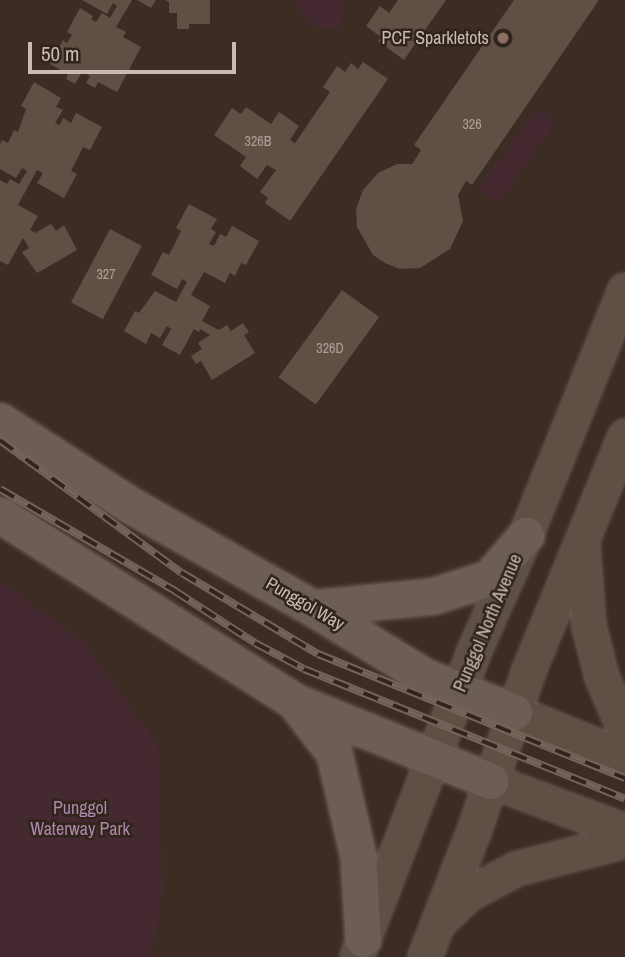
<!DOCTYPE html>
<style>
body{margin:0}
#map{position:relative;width:625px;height:957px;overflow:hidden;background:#3c2c23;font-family:"Archivo Narrow",sans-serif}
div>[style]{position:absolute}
.green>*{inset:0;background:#442a30;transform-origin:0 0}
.building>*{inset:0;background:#604f44;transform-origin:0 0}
.roads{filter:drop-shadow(0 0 2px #6a5d55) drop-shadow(0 0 2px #6a5d55)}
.secondary>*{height:32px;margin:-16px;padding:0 16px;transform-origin:16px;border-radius:16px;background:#5f5045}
.primary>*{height:35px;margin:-17.5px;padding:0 17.5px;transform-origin:17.5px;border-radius:17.5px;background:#6c5e54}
.rail>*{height:8px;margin-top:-4px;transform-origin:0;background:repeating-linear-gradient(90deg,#31241c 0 16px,#736359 0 32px);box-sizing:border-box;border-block:2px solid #736359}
.dots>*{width:19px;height:19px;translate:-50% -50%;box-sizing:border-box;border:4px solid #31241c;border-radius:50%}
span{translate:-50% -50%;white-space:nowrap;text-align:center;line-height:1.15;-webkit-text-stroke:5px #31241c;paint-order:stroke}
.number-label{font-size:14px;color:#ada096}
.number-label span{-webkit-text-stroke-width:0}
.poi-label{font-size:18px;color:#c7bbb2}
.right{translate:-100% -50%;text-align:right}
.street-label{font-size:18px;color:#c7bbb2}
.park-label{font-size:18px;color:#ad87ac}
.scale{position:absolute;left:28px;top:42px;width:208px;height:32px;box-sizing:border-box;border:4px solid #c7bbb2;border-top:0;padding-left:9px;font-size:21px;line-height:24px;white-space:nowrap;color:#c7bbb2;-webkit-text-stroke:5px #31241c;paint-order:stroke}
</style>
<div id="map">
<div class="green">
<div style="clip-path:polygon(292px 0,346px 0,338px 30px,311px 26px)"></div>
<div style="left:536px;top:108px;width:24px;height:100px;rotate:35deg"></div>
<div style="clip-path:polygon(0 581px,84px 641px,158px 746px,163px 892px,151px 957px,0 957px)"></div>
</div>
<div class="building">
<div style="clip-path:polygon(82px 0,132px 0,116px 27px,126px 32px,123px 37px,141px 47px,117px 92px,98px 82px,95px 88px,86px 83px,90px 76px,82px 72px,75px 84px,66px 79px,68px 74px,50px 64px,63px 40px,67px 43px,72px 35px,67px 32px,80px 8px,93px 16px,91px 19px,96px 22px,102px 13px,110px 18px,117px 6px,113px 3px,107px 14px)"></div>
<div style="clip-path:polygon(137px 0,156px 0,151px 8px)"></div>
<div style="clip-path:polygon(165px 0,210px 0,210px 24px,189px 24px,189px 29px,177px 29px,177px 13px,169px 13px,169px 2px)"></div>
<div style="clip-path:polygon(398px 0,446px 0,404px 60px,378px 41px,381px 37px,366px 26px,380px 6px,389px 13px)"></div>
<div style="clip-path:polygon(514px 0,599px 0,472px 185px,466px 181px,458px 195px,463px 221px,450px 249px,420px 268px,400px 269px,385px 263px,373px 255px,357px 227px,356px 209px,363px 190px,378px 173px,397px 164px,412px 164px,421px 150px,414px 145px)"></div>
<div style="clip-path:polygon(363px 62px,388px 79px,290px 221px,265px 203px,268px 198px,260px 192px,276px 170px,267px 165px,257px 179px,240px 166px,246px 157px,214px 135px,232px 108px,241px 114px,246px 107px,271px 124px,279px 112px,299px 126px,290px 140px,295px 143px,330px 92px,323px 87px,337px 66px,345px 72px,351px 63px,358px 69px)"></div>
<div style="clip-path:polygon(34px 82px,61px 98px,56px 107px,63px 110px,55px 123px,60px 125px,63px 118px,71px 123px,76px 113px,102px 127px,90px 150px,83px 147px,71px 171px,77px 174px,64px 198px,37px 183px,43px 173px,37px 170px,18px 205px,38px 216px,30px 230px,35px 233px,51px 224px,56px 231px,64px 225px,77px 250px,37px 273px,22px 252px,29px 248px,23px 238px,8px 265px,0 261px,0 180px,7px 184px,10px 179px,19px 184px,27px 171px,22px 168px,16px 178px,0 169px,0 144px,2px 140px,8px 143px,14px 130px,18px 132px,26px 109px,21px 106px)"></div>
<div style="clip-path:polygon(189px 204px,217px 219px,211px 229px,216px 232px,209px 244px,214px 246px,220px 234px,226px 237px,232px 226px,259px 241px,246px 265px,241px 263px,235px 276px,230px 273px,225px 283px,204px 272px,191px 295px,210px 306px,202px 321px,219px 330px,227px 325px,231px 331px,243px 323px,249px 332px,244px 335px,255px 353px,212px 380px,201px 361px,196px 364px,191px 356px,202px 349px,198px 343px,210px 335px,200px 329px,199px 332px,194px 329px,180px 355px,162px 345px,171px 329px,167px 326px,160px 338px,151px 333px,146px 344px,124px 331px,135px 311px,139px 313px,155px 291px,176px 302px,187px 282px,182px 279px,177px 289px,151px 275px,163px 252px,169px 255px,181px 231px,176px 228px)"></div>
<div style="left:110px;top:229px;width:36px;height:83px;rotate:28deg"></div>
<div style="left:342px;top:290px;width:46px;height:108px;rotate:36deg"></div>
</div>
<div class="roads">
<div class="secondary">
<div style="left:583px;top:545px;width:81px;rotate:85.8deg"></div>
<div style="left:589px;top:626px;width:53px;rotate:75.7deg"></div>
<div style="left:602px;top:677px;width:59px;rotate:66.9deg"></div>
<div style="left:514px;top:712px;width:120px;rotate:22.1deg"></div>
<div style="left:491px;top:781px;width:143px;rotate:20.5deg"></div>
<div style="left:443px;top:919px;width:35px;rotate:-44deg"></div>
<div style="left:468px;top:895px;width:55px;rotate:-28.4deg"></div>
<div style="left:516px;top:869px;width:113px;rotate:-14.4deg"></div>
<div style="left:357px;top:957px;width:327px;rotate:-69deg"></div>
<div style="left:474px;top:652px;width:128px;rotate:-66deg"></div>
<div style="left:526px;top:535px;width:264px;rotate:-68deg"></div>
<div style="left:425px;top:957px;width:137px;rotate:-68.7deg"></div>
<div style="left:475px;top:829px;width:165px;rotate:-71.2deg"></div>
<div style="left:528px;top:673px;width:256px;rotate:-67.7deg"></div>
</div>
<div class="primary">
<div style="left:0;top:421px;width:157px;rotate:32.8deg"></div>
<div style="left:132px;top:506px;width:208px;rotate:29.4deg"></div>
<div style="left:313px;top:608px;width:130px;rotate:31.5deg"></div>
<div style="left:424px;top:676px;width:97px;rotate:21.8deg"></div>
<div style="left:0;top:515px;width:350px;rotate:32.3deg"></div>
<div style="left:296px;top:702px;width:210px;rotate:22.1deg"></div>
<div style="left:313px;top:608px;width:121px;rotate:-5.7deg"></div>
<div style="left:433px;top:596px;width:59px;rotate:-17.8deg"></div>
<div style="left:489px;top:578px;width:57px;rotate:-49.3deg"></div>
<div style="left:298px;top:706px;width:59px;rotate:52.5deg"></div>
<div style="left:334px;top:753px;width:106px;rotate:76.9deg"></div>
<div style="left:358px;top:856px;width:83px;rotate:86.6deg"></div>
</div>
</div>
<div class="rail">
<div style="left:0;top:440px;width:225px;rotate:36.2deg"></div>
<div style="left:182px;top:573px;width:158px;rotate:30.8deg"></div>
<div style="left:318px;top:654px;width:331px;rotate:22deg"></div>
<div style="left:0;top:489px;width:203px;rotate:30.2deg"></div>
<div style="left:175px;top:591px;width:95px;rotate:33deg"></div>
<div style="left:255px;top:643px;width:55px;rotate:28deg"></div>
<div style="left:304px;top:669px;width:346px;rotate:22deg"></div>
</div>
<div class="dots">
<div style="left:503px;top:38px;background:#8d6e63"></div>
</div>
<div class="number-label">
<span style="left:472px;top:124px">326</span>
<span style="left:258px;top:141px">326B</span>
<span style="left:106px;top:274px">327</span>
<span style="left:330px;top:348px">326D</span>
</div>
<div class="poi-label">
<span class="right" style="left:489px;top:38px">PCF Sparkletots</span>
</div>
<div class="street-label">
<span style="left:305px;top:604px;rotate:30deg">Punggol Way</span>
<span style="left:488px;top:623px;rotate:-67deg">Punggol North Avenue</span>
</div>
<div class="park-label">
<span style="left:80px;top:819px">Punggol<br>Waterway Park</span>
</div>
<div class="scale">50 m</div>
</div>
